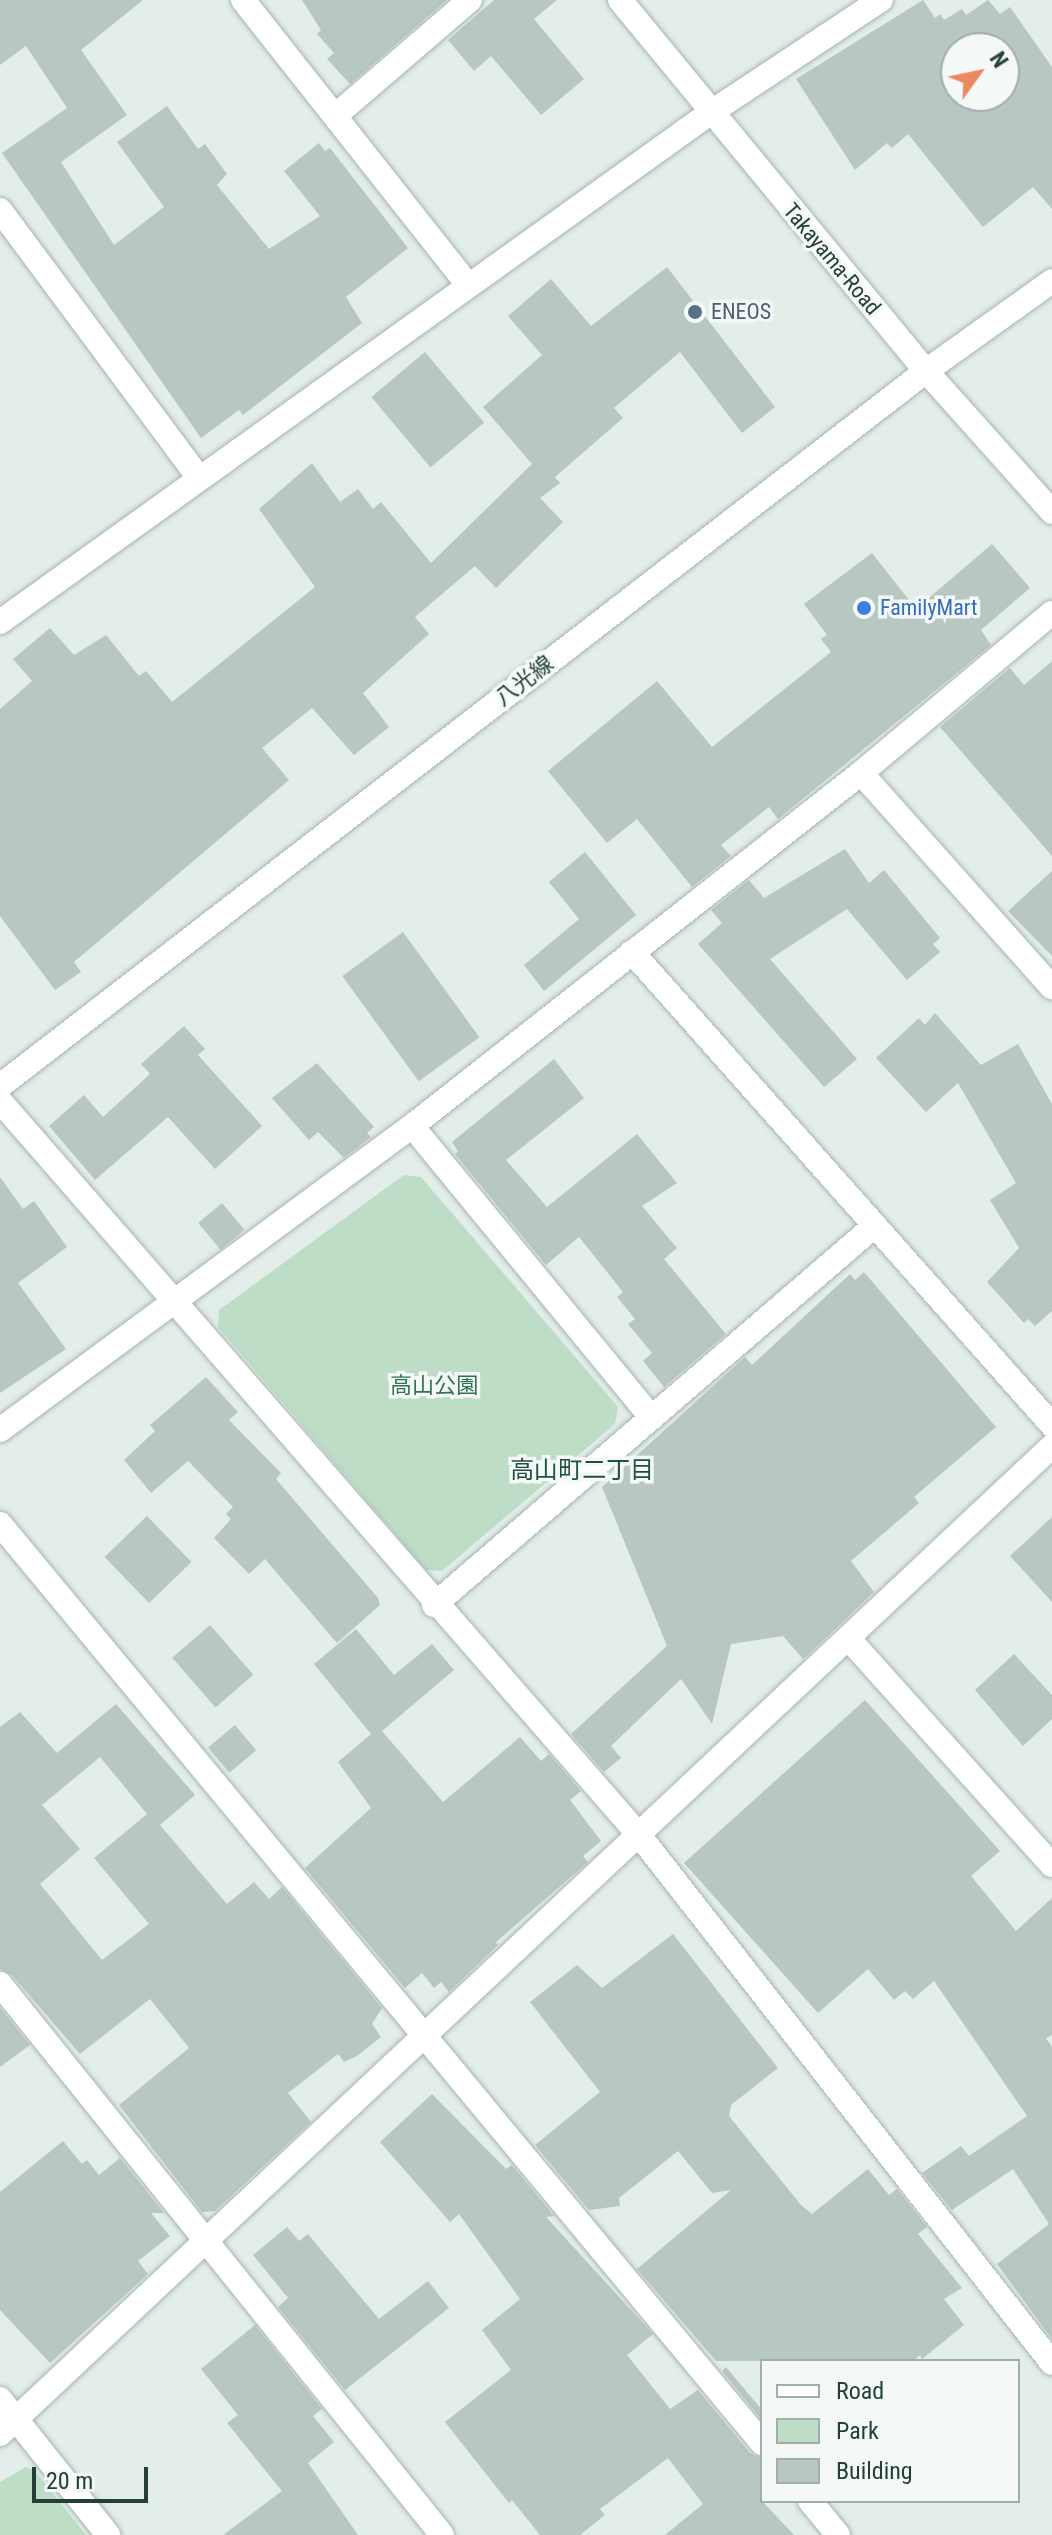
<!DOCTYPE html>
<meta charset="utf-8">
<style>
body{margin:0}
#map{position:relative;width:1052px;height:2535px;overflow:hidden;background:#e3ede9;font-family:"Roboto Condensed","Noto Sans JP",sans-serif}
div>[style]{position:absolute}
.green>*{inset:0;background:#bdddc7}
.building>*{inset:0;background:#b9c7c2;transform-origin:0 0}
.roads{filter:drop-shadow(0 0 2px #a6b5b0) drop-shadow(0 0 2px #a6b5b0)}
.street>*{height:24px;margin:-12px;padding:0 12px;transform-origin:12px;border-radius:12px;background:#fff}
.secondary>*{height:24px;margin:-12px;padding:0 12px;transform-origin:12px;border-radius:12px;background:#fff}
.dots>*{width:22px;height:22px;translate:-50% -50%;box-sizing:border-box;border:4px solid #f4f9f7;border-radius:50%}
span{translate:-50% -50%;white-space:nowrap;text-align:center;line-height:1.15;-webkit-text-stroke:7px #f4f9f7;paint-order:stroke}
.street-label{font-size:22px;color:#243e38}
.service-label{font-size:22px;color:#4e5e75}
.left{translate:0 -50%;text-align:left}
.shop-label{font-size:22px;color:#366cbe}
.park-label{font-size:22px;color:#2f734c}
.neighbourhood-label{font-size:24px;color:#204f45}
.legend{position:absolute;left:760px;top:2359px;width:260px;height:144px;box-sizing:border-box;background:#f4f9f7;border:2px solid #a1aeab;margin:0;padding:10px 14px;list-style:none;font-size:24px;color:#243e38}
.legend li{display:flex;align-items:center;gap:16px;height:40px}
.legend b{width:40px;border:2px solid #a1aeab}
.north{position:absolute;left:940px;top:32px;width:80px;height:80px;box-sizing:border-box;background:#f4f9f7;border:2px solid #a1aeab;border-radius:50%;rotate:57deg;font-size:22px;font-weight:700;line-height:32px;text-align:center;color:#243e38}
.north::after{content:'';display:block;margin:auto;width:28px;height:36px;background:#ed8961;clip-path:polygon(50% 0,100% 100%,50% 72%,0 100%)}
.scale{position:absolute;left:32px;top:2467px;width:116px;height:36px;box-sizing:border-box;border:4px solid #243e38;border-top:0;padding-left:10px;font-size:24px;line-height:28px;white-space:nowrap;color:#243e38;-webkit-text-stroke:6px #f4f9f7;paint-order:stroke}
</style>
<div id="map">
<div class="green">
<div style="clip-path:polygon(404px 1175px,421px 1177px,618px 1407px,615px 1424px,442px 1571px,426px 1570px,218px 1327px,219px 1310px)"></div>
<div style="clip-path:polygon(26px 2467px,35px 2471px,86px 2535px,0 2535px,0 2482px)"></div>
</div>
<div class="building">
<div style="clip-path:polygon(0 0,143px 0,81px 50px,127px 115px,61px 162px,114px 245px,164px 207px,117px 142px,167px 106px,198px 149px,205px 144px,227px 174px,217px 185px,269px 249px,320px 216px,284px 171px,319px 143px,325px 151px,330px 148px,408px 248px,346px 297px,362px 323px,243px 415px,239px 410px,201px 438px,2px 153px,67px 108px,26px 46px,0 65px)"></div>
<div style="clip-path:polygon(302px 0,447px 0,350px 84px,327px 59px,334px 53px,317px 34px,321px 30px)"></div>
<div style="clip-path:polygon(494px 0,557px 0,534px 19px,584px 79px,541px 115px,491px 56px,474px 71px,448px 40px)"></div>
<div style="clip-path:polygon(evenodd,923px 0,935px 18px,940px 14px,944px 20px,962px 9px,966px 15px,988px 0,1000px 14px,1010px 7px,1052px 67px,1052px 209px,1033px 187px,983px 227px,908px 134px,892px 148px,887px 143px,855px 170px,796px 79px,923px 0,956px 48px,1004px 48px,1004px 96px,956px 96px,956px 48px)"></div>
<div style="clip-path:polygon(667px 267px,775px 407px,742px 433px,680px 352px,614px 408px,623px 418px,555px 477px,560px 483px,540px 498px,563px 522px,496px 588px,475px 566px,415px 617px,429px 634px,363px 693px,389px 727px,354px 755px,312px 708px,262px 748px,289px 780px,74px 962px,81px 972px,55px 990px,0 916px,0 709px,32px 681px,13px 659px,50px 628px,74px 655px,106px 635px,139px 676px,146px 671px,172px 702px,315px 587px,259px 509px,312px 463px,340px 502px,358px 489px,373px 509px,381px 502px,431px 563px,532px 464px,483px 407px,542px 355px,508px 316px,551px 279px,591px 326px)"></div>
<div style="left:425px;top:352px;width:92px;height:70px;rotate:50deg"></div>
<div style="clip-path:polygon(992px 544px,1030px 588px,981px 630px,991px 645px,778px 819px,769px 807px,721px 845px,731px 856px,692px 887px,637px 819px,607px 843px,548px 771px,657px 681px,712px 747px,831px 652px,821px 639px,827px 635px,804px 604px,872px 553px,916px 609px)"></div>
<div style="clip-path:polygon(1052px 661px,1052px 856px,940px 727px,1010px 668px,1024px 685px)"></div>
<div style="clip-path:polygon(845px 849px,869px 883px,884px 870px,940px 938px,933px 944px,940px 952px,907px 980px,847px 909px,770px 959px,857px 1059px,824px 1087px,698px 944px,722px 923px,711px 910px,749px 880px,764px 898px)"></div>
<div style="clip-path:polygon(585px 852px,636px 915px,544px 991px,524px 965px,579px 919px,549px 882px)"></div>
<div style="clip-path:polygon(1052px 871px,1052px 956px,1008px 911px)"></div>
<div style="left:403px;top:932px;width:130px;height:75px;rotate:54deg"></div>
<div style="clip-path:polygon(935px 1013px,981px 1065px,1018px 1044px,1052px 1104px,1052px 1311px,1035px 1326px,1028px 1319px,1024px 1323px,987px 1282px,1019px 1248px,990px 1200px,1016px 1183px,958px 1083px,926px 1112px,876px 1058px,919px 1018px,925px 1025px)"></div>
<div style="clip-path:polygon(184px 1026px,205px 1049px,198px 1055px,262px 1126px,215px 1169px,168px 1117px,95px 1180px,49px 1126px,84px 1095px,103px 1117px,150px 1074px,141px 1064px)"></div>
<div style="clip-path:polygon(554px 1059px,584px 1098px,506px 1160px,547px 1207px,637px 1134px,677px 1183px,642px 1206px,677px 1248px,664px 1259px,726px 1334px,664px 1387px,643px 1361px,652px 1353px,628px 1324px,635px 1319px,617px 1297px,623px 1292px,579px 1237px,546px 1265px,455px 1154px,458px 1151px,452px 1142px)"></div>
<div style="clip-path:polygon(317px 1063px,374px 1127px,367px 1133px,371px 1137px,344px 1158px,318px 1132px,309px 1140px,272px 1098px)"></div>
<div style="clip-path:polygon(0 1177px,23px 1209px,34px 1201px,67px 1247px,18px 1283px,66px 1349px,0 1393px)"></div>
<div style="left:222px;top:1203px;width:35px;height:31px;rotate:50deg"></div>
<div style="clip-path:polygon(864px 1272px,996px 1427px,914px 1497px,919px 1503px,851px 1561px,874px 1592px,809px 1654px,803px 1659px,783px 1636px,731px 1644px,712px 1724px,681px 1679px,611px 1746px,621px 1758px,604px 1772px,571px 1734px,667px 1646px,602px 1487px,745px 1357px,752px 1365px,850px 1274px,855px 1280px)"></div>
<div style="clip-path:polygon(206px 1377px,238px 1412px,229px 1420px,281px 1473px,276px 1479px,378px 1598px,380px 1605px,337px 1643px,265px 1559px,249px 1574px,214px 1538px,231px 1519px,226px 1514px,233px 1507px,188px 1461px,151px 1493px,124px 1460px,155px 1431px,150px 1425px)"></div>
<div style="left:147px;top:1516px;width:64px;height:59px;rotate:46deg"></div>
<div style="clip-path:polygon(1052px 1517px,1052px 1602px,1010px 1556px)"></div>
<div style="left:210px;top:1625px;width:66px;height:50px;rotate:49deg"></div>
<div style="clip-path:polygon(356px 1629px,394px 1675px,432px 1644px,454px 1670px,382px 1731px,443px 1802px,520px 1737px,541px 1761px,549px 1754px,581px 1791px,570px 1800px,601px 1841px,583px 1856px,588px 1862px,496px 1942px,498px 1945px,449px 1992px,441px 1982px,434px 1988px,422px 1973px,405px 1988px,305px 1868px,371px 1808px,338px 1762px,371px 1734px,314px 1664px)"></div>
<div style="clip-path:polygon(1014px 1654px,1052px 1695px,1052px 1719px,1023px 1746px,975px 1690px)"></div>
<div style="clip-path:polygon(865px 1700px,1000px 1851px,971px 1876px,1016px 1931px,1052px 1898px,1052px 2035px,1046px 2038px,1052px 2047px,1052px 2339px,997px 2264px,1049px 2224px,1013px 2169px,952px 2210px,922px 2173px,961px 2146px,969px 2156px,1027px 2116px,934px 1981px,913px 1999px,905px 1991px,894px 2000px,868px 1969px,818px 2013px,684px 1863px)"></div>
<div style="clip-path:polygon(evenodd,116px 1704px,195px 1795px,160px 1825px,227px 1904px,254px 1882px,269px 1899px,282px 1887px,382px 2008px,372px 2024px,381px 2037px,357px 2056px,344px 2062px,338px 2054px,288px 2093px,311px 2122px,215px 2211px,202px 2212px,119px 2105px,189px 2048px,150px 1999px,80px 2054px,12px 1975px,0 1969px,0 1727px,20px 1712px,57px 1753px,116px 1704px,100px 1757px,147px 1814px,94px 1858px,149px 1924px,102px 1960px,40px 1884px,80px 1849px,42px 1805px,100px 1757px)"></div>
<div style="left:235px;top:1725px;width:33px;height:35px;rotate:50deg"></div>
<div style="clip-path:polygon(673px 1934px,778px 2068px,731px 2105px,729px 2116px,801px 2205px,812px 2214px,868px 2169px,889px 2195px,897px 2189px,927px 2227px,918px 2234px,962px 2288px,944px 2299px,964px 2325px,922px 2359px,920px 2355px,913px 2361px,716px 2361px,637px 2269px,731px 2190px,712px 2193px,678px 2151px,619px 2198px,620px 2206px,589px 2210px,535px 2145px,600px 2092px,530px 2002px,577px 1965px,602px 1988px)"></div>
<div style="clip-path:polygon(0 2008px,30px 2045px,0 2067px)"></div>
<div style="clip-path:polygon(432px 2094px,506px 2169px,512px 2165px,554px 2216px,546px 2217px,653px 2334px,627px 2355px,670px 2409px,698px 2390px,750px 2453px,762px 2458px,762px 2501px,794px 2535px,665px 2535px,703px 2504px,668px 2458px,600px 2509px,605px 2515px,580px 2535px,540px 2535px,512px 2500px,509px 2503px,445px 2422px,511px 2370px,482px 2330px,520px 2299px,459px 2214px,450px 2222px,380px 2142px)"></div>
<div style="clip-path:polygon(63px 2141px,82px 2164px,87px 2160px,99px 2175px,120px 2158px,164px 2213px,151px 2213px,170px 2236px,138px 2261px,148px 2274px,50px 2363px,0 2310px,0 2192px)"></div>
<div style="clip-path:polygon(287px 2227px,299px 2241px,308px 2234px,379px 2319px,428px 2281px,449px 2308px,345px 2390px,278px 2307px,288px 2298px,253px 2255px)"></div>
<div style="clip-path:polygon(255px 2325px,322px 2409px,313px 2416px,334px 2442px,308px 2463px,358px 2535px,223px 2535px,282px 2491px,227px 2423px,238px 2415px,201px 2369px)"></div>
<div style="clip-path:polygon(726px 2367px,762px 2410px,762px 2420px,722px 2371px)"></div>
</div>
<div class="roads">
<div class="street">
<div style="left:243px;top:0;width:363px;rotate:51.7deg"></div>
<div style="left:335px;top:116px;width:178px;rotate:-40.7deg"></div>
<div style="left:0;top:210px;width:334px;rotate:53.4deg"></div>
<div style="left:0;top:622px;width:874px;rotate:-35.64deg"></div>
<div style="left:710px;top:113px;width:205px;rotate:-33.5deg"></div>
<div style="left:861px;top:773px;width:287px;rotate:48.3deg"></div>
<div style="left:632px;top:952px;width:633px;rotate:48.4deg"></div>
<div style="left:0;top:1101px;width:973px;rotate:48.96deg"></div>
<div style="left:639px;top:1835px;width:670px;rotate:51.97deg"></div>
<div style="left:412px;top:1126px;width:378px;rotate:50.6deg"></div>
<div style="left:0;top:1430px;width:512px;rotate:-36.42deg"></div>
<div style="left:412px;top:1126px;width:571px;rotate:-38.17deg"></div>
<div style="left:861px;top:773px;width:249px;rotate:-40deg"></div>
<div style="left:0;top:1524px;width:1194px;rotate:50.34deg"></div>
<div style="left:434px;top:1605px;width:578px;rotate:-40.72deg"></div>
<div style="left:848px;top:1638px;width:305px;rotate:48.1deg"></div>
<div style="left:0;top:1984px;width:706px;rotate:51.26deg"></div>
<div style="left:0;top:2434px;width:1443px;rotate:-43.2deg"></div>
<div style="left:810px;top:2501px;width:44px;rotate:50.5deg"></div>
</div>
<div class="secondary">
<div style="left:620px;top:0;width:481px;rotate:50.5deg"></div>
<div style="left:926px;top:371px;width:189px;rotate:48.2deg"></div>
<div style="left:0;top:1086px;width:1170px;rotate:-37.67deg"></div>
<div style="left:926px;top:371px;width:155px;rotate:-35.5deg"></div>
<div style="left:0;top:2399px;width:174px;rotate:51.5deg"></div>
</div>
</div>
<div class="dots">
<div style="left:695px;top:312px;background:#5c6f8a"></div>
<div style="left:864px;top:608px;background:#3f7fe0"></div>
</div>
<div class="street-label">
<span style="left:832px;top:259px;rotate:50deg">Takayama-Road</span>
<span style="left:524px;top:681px;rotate:-38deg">八光線</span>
</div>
<div class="service-label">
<span class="left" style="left:711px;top:312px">ENEOS</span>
</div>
<div class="shop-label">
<span class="left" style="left:880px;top:608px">FamilyMart</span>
</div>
<div class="park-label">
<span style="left:434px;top:1386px">高山公園</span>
</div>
<div class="neighbourhood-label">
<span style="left:582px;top:1471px">高山町二丁目</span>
</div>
<ul class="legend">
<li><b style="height:10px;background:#fff"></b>Road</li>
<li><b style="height:22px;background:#bdddc7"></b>Park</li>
<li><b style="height:22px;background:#b9c7c2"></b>Building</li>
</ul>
<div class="north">N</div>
<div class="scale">20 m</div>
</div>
